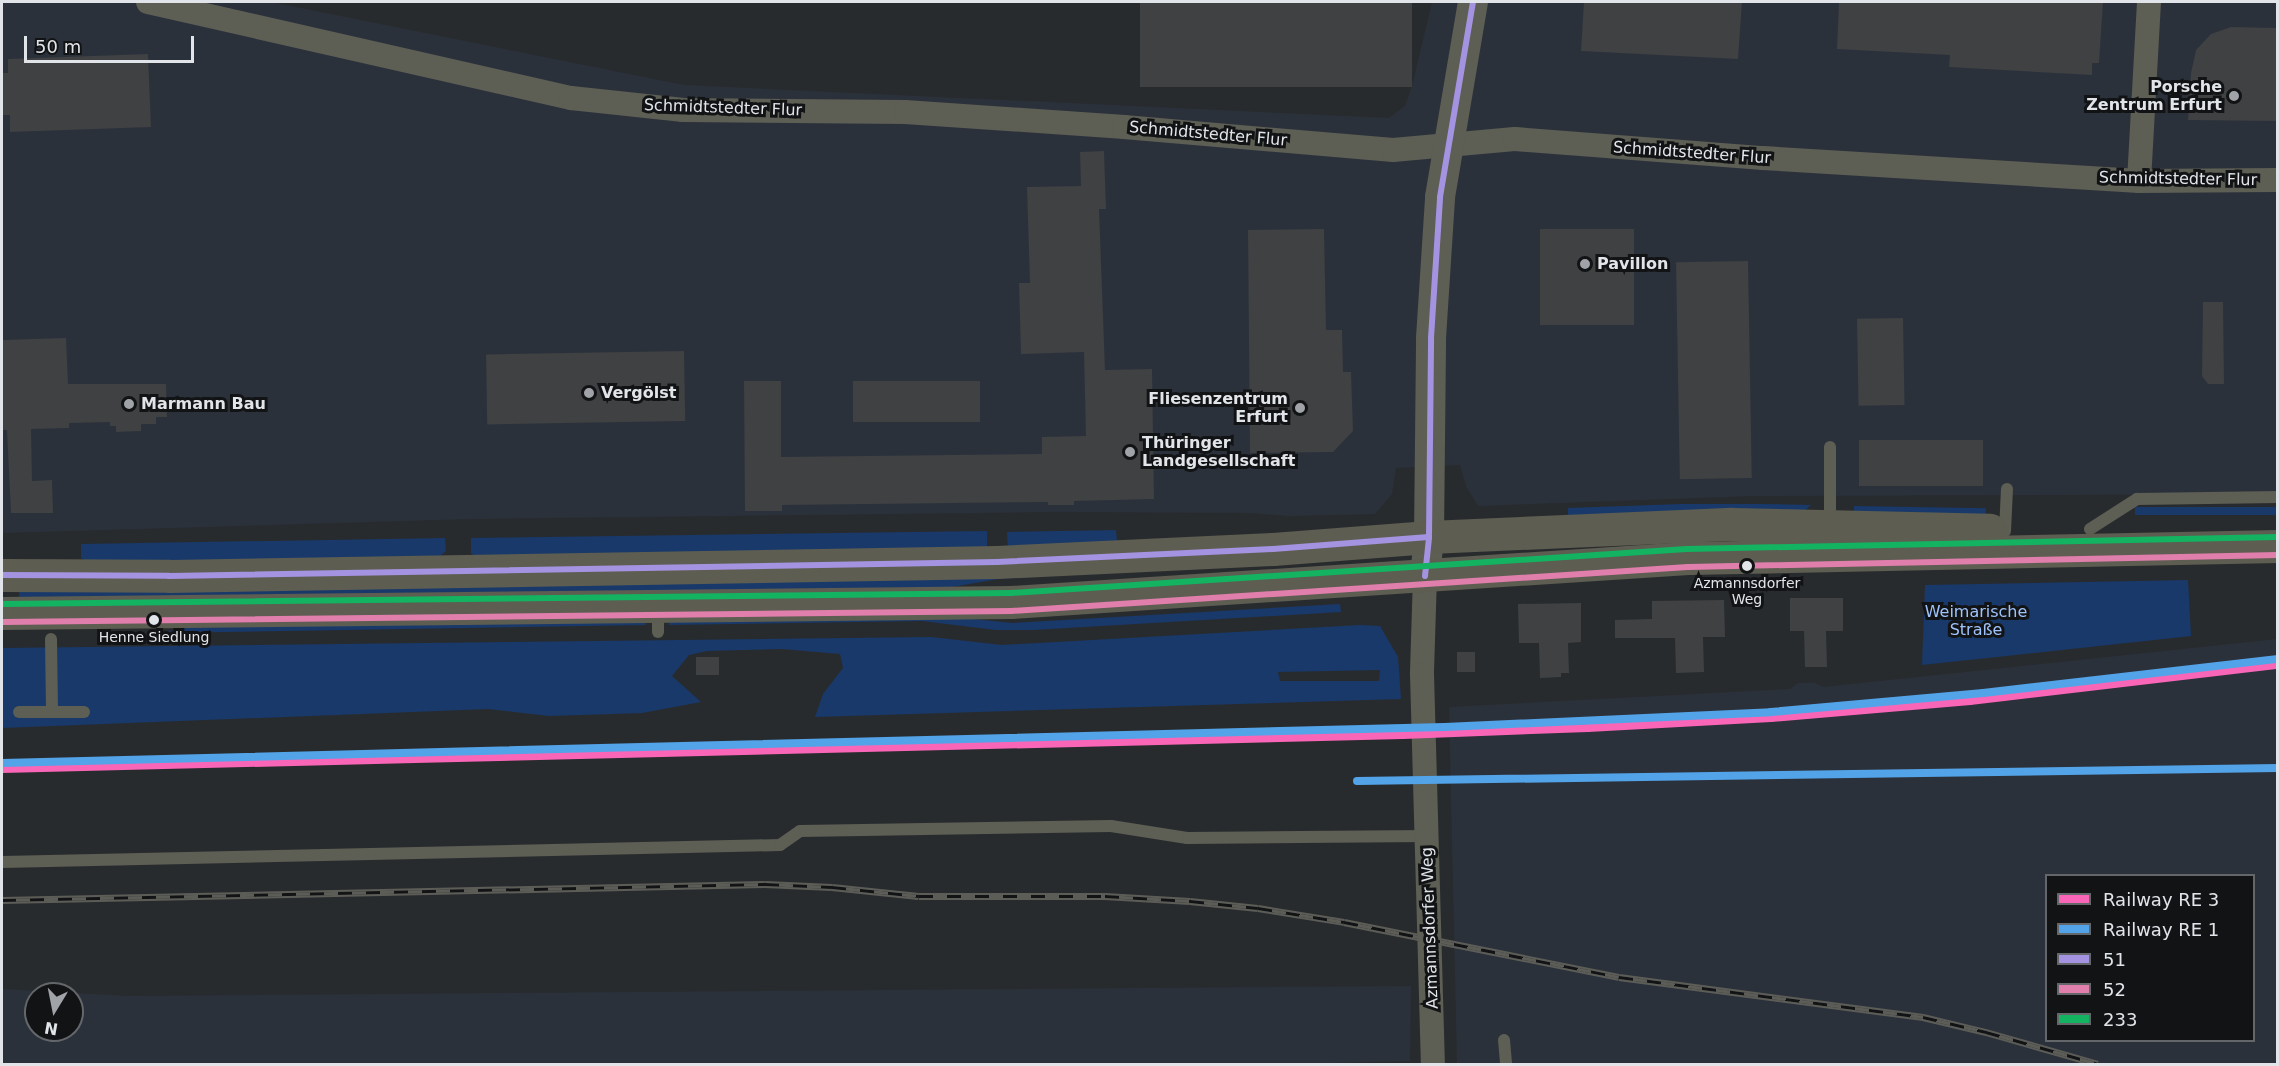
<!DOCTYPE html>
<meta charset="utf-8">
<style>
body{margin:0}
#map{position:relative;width:2279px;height:1066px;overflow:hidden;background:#282b2e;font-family:"DejaVu Sans",sans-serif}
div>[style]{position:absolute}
.built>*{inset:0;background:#2b313b}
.green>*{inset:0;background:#19396a;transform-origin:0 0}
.building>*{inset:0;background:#3f4143;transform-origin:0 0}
.service>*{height:12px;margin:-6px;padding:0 6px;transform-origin:6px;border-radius:6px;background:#5d5e54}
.minor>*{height:24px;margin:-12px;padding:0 12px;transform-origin:12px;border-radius:12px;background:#5d5e54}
.tertiary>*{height:30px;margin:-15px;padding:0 15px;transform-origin:15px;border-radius:15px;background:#5d5e54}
.secondary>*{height:33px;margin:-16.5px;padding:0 16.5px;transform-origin:16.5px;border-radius:16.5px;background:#5d5d51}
.rail>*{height:7px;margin-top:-3.5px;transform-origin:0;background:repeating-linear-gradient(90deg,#111315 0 14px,#5d5d58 0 28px);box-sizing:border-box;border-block:2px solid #5d5d58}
.bus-1>*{height:6px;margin:-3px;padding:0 3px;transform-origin:3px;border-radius:3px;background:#a493e0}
.bus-2>*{height:6px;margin:-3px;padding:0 3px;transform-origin:3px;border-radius:3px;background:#e07eac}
.bus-3>*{height:6px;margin:-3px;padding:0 3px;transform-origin:3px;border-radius:3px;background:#13b361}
.rail-1>*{height:8px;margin:-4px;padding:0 4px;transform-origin:4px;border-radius:4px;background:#fa66b7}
.rail-2>*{height:8px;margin:-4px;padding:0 4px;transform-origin:4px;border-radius:4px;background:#53a3e8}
.dots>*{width:16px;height:16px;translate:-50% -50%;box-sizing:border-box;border:3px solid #111315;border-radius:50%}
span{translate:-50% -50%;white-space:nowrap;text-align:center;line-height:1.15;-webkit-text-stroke:6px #111315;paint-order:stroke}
.bus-label{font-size:14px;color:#e1e4e8}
.poi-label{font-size:16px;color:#e1e4e8;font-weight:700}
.right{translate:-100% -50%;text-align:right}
.left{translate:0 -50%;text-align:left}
.street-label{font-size:16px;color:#e1e4e8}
.park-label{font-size:16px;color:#9fc3fb}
.frame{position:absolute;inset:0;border:3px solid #e1e4e8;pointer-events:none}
.legend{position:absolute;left:2045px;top:874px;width:210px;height:168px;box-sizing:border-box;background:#111315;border:2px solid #646769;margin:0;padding:8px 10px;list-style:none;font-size:18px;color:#e1e4e8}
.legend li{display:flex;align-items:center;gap:12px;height:30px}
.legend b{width:30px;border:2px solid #646769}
.north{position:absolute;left:24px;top:982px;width:60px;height:60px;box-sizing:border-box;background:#111315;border:2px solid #646769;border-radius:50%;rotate:190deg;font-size:16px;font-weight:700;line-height:24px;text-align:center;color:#e1e4e8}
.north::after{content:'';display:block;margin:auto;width:21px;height:27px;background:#a0a3a7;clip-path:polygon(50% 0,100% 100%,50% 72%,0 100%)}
.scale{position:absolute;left:24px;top:36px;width:170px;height:27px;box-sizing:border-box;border:3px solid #e1e4e8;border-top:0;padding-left:8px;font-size:18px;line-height:21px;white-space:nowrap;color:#e1e4e8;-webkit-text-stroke:4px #111315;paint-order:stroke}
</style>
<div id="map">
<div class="built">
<div style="clip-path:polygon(2px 2px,271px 2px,684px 85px,1389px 118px,1405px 106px,1412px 86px,1432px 2px,2277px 2px,2277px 494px,1753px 496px,1478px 506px,1466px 486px,1460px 465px,1396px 468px,1392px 494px,1375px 514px,1290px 516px,1250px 513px,1056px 512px,471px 519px,2px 533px)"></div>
<div style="clip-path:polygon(evenodd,2277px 639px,2277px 1064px,1457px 1064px,1449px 707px,1790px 689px,1798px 683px,1815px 683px,1823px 687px,2277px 639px,2046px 876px,2254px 876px,2254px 1040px,2046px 1040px,2046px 876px)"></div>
<div style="clip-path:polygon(evenodd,1411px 986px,1410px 1061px,1290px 1064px,2px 1064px,2px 989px,128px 996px,1411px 986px,36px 994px,72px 994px,72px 1030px,36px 1030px,36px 994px)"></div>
</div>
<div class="green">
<div style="clip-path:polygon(1681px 504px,1762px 504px,1811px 505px,1801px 514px,1568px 516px,1568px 508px)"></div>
<div style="left:1854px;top:506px;width:132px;height:13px;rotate:1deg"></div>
<div style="left:2277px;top:507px;width:8px;height:142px;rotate:90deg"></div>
<div style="clip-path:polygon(1116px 530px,1117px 541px,1008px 551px,1007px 532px)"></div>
<div style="clip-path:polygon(987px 531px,987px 550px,476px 557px,471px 553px,471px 538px)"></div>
<div style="clip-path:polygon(445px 538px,446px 551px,439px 557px,89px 563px,81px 558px,81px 544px)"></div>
<div style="clip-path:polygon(1342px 559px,998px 579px,952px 587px,19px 601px,19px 587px)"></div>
<div style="clip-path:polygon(2188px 580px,2191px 636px,1922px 665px,1925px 585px)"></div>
<div style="clip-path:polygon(1340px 604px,1341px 612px,1033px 630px,996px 630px,922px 621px,669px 625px,669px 616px,973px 619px,1012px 623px)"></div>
<div style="clip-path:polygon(646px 617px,646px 625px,163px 633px,204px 623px)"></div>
<div style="clip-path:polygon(evenodd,1360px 625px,1380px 626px,1398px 657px,1401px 699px,815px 717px,823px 694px,843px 668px,840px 654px,782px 649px,707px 651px,689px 655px,672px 676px,701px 702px,642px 713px,549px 716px,488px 709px,2px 728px,2px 648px,931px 637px,1002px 645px,1360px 625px,1380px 670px,1379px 681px,1280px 681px,1278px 672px,1380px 670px)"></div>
</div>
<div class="building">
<div style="left:1140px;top:2px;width:272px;height:85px"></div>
<div style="clip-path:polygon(1584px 2px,1742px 2px,1738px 59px,1581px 51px)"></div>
<div style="clip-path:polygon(1839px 2px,2103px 2px,2099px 63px,2092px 63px,2092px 75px,1949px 67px,1950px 55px,1837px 49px)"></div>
<div style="clip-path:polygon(2231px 27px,2277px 28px,2277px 121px,2188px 120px,2191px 73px,2196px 50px,2211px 34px)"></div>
<div style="clip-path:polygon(148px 54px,151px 127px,10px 132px,10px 115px,2px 115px,2px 73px,8px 73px,8px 59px)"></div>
<div style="clip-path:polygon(1104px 151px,1106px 209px,1099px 209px,1105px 370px,1152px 369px,1154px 499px,1074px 501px,1074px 505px,1048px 505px,1048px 502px,782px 505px,782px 511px,745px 511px,744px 381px,781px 381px,781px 457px,1042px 454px,1042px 437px,1086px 436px,1084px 352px,1021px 354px,1019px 283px,1030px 283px,1027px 187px,1081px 186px,1080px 152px)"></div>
<div style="clip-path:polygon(1324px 229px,1326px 330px,1342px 330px,1343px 372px,1351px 372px,1353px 431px,1333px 452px,1250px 453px,1248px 230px)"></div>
<div style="left:1634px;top:229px;width:96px;height:94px;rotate:90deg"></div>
<div style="left:1748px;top:261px;width:217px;height:72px;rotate:89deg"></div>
<div style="clip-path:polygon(2203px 302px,2223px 302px,2224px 384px,2208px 384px,2202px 376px)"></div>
<div style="left:1903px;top:318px;width:87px;height:46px;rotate:89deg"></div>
<div style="clip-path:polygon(66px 338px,68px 384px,166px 384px,167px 417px,156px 417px,156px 424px,141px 424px,141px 431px,116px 432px,116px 426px,110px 426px,110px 422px,69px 423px,69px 428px,31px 429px,32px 481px,52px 480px,53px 513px,11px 513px,7px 430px,2px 430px,2px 340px)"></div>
<div style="left:684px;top:351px;width:70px;height:198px;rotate:89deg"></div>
<div style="left:980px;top:381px;width:41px;height:127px;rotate:90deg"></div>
<div style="left:1859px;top:440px;width:124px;height:46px"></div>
<div style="clip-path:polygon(1790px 598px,1843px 598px,1843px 631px,1826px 631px,1827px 667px,1805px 667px,1804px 631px,1790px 631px)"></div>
<div style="clip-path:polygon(1724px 600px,1725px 637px,1703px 637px,1704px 672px,1676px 673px,1675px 638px,1615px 638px,1615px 620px,1652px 619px,1652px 601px)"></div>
<div style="clip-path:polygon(1581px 603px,1581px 642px,1568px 643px,1569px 673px,1561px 673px,1561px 677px,1540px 678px,1539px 643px,1519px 643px,1518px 604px)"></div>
<div style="left:1457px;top:652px;width:18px;height:20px"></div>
<div style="left:696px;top:657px;width:23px;height:18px"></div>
</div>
<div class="service">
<div style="left:1830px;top:526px;width:79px;rotate:-90deg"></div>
<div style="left:2090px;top:529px;width:56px;rotate:-32.6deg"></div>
<div style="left:2137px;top:499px;width:141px;rotate:-0.8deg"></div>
<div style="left:2005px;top:531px;width:42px;rotate:-87.3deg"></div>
<div style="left:658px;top:607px;width:25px;rotate:90deg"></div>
<div style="left:51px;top:639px;width:73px;rotate:89.2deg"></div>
<div style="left:19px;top:712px;width:65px"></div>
<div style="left:2px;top:862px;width:778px;rotate:-1.25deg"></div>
<div style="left:780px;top:845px;width:24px;rotate:-35deg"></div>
<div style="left:800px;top:831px;width:311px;rotate:-0.9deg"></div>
<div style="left:1111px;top:826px;width:77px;rotate:9deg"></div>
<div style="left:1187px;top:838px;width:240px;rotate:-0.5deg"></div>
<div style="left:1504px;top:1040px;width:24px;rotate:85deg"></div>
</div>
<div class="minor">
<div style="left:148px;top:2px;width:434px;rotate:12.8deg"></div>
<div style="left:571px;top:98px;width:113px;rotate:6.1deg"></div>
<div style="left:683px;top:110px;width:222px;rotate:0.5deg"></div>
<div style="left:905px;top:112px;width:220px;rotate:3.9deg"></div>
<div style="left:1124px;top:127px;width:270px;rotate:4.9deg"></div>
<div style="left:1393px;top:150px;width:122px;rotate:-5.2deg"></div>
<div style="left:1515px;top:139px;width:249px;rotate:4.4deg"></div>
<div style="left:1763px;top:158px;width:377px;rotate:3.5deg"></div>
<div style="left:2139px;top:181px;width:139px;rotate:-0.4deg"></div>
<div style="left:2139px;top:181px;width:179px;rotate:-86.8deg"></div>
<div style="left:1425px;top:576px;width:98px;rotate:91.8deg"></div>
<div style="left:1422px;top:674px;width:390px;rotate:88.4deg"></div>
</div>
<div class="tertiary">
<div style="left:1425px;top:576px;width:39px;rotate:-84deg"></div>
<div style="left:1429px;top:537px;width:199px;rotate:-89.4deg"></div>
<div style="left:1431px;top:338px;width:141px;rotate:-86.3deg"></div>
<div style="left:1440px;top:197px;width:198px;rotate:-80.4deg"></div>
</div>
<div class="secondary">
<div style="left:2px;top:575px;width:167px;rotate:0.3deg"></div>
<div style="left:169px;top:576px;width:828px;rotate:-0.97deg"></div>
<div style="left:997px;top:562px;width:276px;rotate:-2.7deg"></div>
<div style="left:1273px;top:549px;width:156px;rotate:-4.4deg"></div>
<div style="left:1429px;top:537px;width:303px;rotate:-2.5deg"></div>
<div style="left:1732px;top:524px;width:258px;rotate:1.3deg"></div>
<div style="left:2px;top:613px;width:1009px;rotate:-0.62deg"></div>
<div style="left:1011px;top:602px;width:678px;rotate:-3.72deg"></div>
<div style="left:1688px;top:558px;width:590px;rotate:-1.17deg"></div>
</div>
<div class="rail">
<div style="left:2px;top:900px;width:763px;rotate:-1.2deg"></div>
<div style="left:765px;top:884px;width:67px;rotate:2.6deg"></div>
<div style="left:832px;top:887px;width:87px;rotate:5.9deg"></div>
<div style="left:919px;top:896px;width:186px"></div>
<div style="left:1105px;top:896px;width:85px;rotate:3.4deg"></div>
<div style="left:1190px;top:901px;width:68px;rotate:5.9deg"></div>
<div style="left:1258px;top:908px;width:87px;rotate:9.2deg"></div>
<div style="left:1344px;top:922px;width:280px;rotate:11.3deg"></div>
<div style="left:1619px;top:977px;width:307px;rotate:7.5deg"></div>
<div style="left:1923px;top:1017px;width:65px;rotate:13.4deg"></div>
<div style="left:1986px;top:1032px;width:116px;rotate:15.9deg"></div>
</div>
<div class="bus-1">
<div style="left:2px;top:575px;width:167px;rotate:0.3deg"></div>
<div style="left:169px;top:576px;width:828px;rotate:-0.97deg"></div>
<div style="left:997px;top:562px;width:276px;rotate:-2.7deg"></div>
<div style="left:1273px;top:549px;width:156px;rotate:-4.4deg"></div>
<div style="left:1425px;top:576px;width:39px;rotate:-84deg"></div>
<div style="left:1429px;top:537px;width:199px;rotate:-89.4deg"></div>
<div style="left:1431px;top:338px;width:141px;rotate:-86.3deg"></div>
<div style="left:1440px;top:197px;width:198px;rotate:-80.4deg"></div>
</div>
<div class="bus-2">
<div style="left:2px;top:622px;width:1009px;rotate:-0.62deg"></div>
<div style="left:1011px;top:611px;width:678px;rotate:-3.72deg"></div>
<div style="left:1688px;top:567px;width:590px;rotate:-1.17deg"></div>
</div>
<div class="bus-3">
<div style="left:2px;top:604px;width:1009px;rotate:-0.62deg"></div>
<div style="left:1011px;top:593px;width:677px;rotate:-3.72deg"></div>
<div style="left:1687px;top:549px;width:591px;rotate:-1.16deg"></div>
</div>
<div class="rail-1">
<div style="left:2px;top:769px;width:1401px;rotate:-1.39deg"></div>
<div style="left:1403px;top:735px;width:185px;rotate:-2.2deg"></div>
<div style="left:1588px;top:728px;width:183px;rotate:-3.1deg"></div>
<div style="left:1771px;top:718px;width:200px;rotate:-4.9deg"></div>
<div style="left:1970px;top:701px;width:310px;rotate:-6.7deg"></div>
</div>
<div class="rail-2">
<div style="left:2px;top:763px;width:1443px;rotate:-1.43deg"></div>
<div style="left:1445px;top:727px;width:326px;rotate:-2.6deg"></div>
<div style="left:1771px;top:712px;width:213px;rotate:-5.1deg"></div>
<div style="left:1983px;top:693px;width:297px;rotate:-6.6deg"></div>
<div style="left:1357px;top:781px;width:921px;rotate:-0.81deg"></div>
</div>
<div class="dots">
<div style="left:2234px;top:96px;background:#a0a3a7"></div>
<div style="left:1585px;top:264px;background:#a0a3a7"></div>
<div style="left:589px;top:393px;background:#a0a3a7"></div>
<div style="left:129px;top:404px;background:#a0a3a7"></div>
<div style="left:1300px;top:408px;background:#a0a3a7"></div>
<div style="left:1130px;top:452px;background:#a0a3a7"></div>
<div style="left:1747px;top:566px;background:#e1e4e8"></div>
<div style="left:154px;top:620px;background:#e1e4e8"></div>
</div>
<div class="bus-label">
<span style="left:1747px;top:591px">Azmannsdorfer<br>Weg</span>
<span style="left:154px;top:637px">Henne Siedlung</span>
</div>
<div class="poi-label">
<span class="right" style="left:2222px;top:96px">Porsche<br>Zentrum Erfurt</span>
<span class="left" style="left:1597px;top:264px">Pavillon</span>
<span class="left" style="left:601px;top:393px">Vergölst</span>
<span class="right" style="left:1288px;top:408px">Fliesenzentrum<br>Erfurt</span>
<span class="left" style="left:141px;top:404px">Marmann Bau</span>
<span class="left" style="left:1142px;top:452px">Thüringer<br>Landgesellschaft</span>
</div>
<div class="street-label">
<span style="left:723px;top:108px;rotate:2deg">Schmidtstedter Flur</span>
<span style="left:1208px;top:134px;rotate:5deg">Schmidtstedter Flur</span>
<span style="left:1692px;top:153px;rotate:4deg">Schmidtstedter Flur</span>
<span style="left:2178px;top:179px;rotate:1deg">Schmidtstedter Flur</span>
<span style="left:1430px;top:928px;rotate:-92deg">Azmannsdorfer Weg</span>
</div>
<div class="park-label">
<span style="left:1976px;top:621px">Weimarische<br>Straße</span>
</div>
<div class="frame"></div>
<ul class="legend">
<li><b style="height:8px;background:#fa66b7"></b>Railway RE 3</li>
<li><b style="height:8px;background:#53a3e8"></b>Railway RE 1</li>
<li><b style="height:8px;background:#a493e0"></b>51</li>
<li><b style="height:8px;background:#e07eac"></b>52</li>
<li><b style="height:8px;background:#13b361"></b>233</li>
</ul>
<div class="north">N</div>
<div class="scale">50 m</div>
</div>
